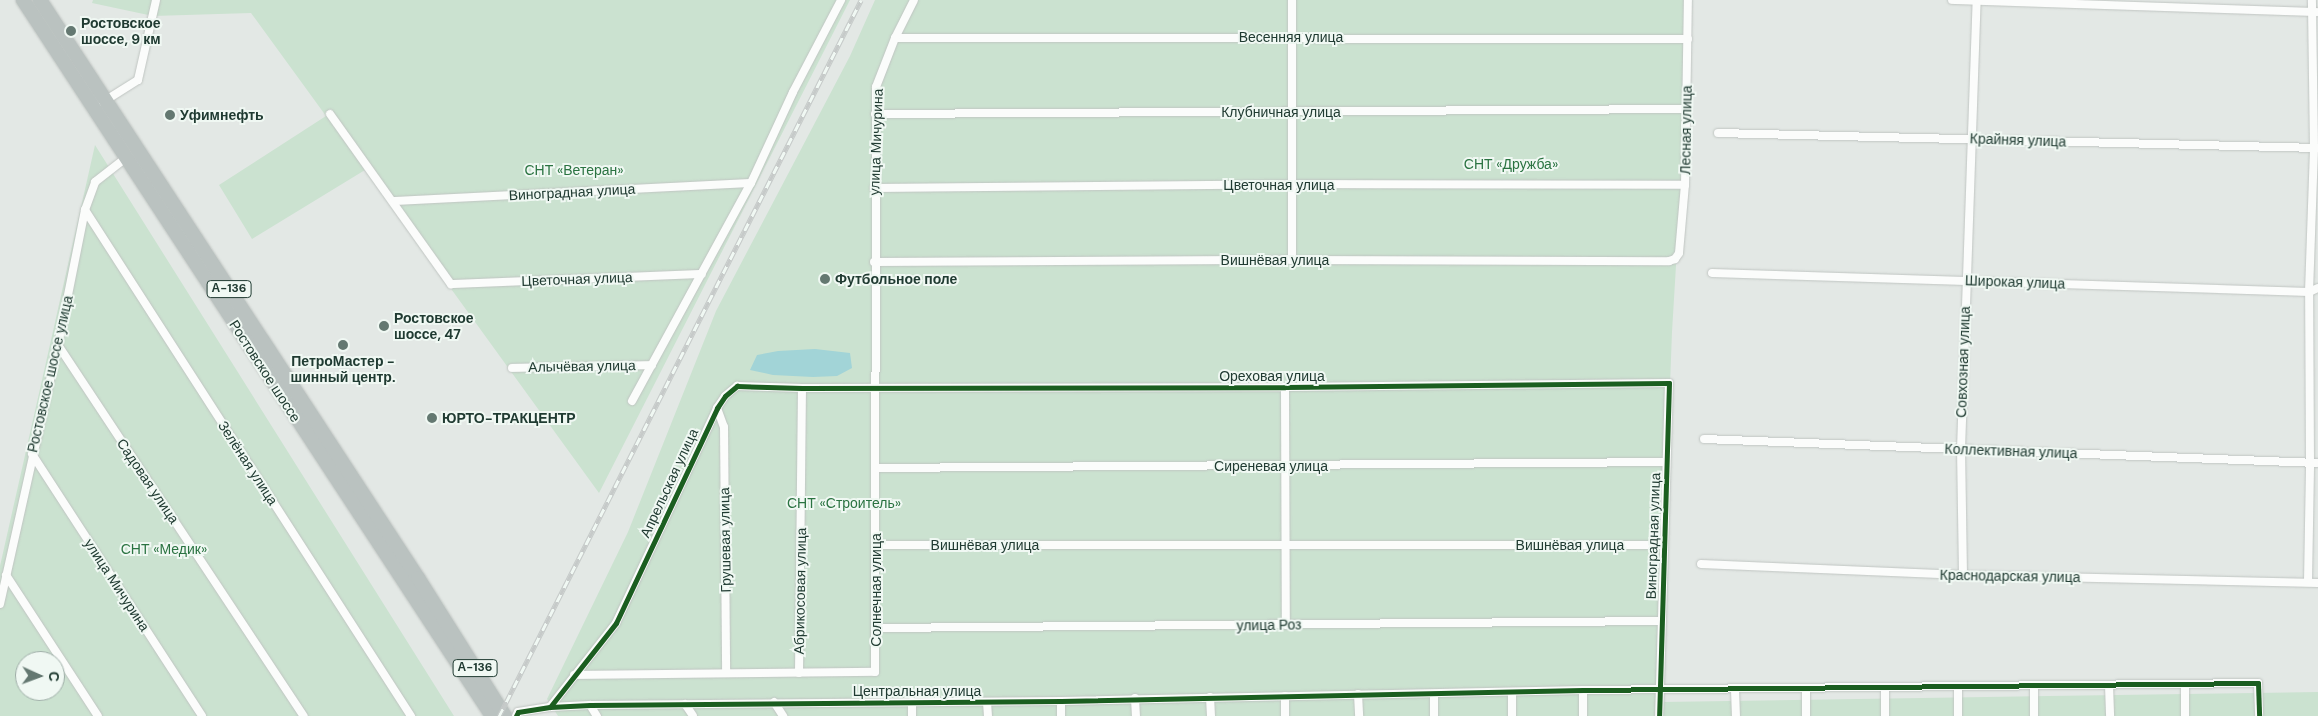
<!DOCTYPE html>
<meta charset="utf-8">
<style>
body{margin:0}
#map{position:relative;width:2318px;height:716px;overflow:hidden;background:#e3e8e5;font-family:"DM Sans",sans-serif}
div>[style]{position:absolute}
.green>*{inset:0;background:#cbe2d0}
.water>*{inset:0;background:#a2d4d7}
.roads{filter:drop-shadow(0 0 1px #c0c5c2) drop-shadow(0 0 1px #c0c5c2)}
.street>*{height:8px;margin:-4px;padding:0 4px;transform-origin:4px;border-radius:4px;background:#fbfcfb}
.highway>*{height:14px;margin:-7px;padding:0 7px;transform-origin:7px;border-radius:7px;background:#bac2c0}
.rail>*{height:4.5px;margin-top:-2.25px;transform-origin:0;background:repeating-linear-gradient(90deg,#f0f8f3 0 8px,#c6cac9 0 16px);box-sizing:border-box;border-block:1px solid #c6cac9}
.cycleway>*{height:5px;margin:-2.5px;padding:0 2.5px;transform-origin:2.5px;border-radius:2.5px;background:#1b5e20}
.dots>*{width:14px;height:14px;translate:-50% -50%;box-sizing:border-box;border:2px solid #f0f8f3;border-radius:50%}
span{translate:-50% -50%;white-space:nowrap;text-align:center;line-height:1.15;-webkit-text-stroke:4px #f0f8f3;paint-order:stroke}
.shield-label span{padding:1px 4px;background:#f0f8f3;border:1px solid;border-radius:4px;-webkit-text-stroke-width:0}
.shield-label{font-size:12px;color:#203b32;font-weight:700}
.poi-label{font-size:14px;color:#203b32;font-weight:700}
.left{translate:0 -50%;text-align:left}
.street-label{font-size:14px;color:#203b32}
.park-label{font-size:14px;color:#2a7341}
.north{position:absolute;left:15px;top:651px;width:50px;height:50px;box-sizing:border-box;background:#f0f8f3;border:1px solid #9daca6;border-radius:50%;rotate:92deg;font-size:14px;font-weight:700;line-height:20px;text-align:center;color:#203b32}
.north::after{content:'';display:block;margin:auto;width:18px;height:22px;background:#647871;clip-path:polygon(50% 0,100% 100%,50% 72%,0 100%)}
</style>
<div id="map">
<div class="green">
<div style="clip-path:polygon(93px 0,850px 0,599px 493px,365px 170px,252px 239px,219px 185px,326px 116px,251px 13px,153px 16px,92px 3px)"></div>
<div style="clip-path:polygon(875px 0,1692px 0,1672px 332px,1664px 545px,1662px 702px,2318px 692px,2318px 716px,558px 716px,547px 699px,628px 532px,716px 311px,850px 56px)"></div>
<div style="clip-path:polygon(evenodd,95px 145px,454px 716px,0 716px,0 566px,95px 145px,25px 661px,55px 661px,55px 691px,25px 691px,25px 661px)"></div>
</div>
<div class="water">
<div style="clip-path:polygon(815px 349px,850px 353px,852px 368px,837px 376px,813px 377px,773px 375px,750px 370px,757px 355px,778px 351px)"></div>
</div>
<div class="roads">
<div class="street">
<div style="left:1952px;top:0;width:366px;rotate:1.9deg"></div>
<div style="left:895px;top:38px;width:793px;rotate:0.07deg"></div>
<div style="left:103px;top:102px;width:41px;rotate:-32.2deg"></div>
<div style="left:138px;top:80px;width:82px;rotate:-77.3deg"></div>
<div style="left:330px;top:114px;width:209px;rotate:54.6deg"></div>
<div style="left:451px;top:284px;width:251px;rotate:-2.3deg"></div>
<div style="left:875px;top:114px;width:812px;rotate:-0.35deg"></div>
<div style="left:1718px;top:133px;width:600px;rotate:1.43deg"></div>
<div style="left:874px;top:188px;width:419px;rotate:-0.5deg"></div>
<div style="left:1293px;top:184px;width:392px;rotate:0.1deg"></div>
<div style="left:394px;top:201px;width:357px;rotate:-2.9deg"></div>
<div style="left:85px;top:210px;width:602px;rotate:57.21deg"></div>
<div style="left:1292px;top:260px;width:260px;rotate:-90deg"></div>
<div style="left:874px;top:262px;width:418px;rotate:-0.3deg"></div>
<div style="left:1292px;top:260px;width:377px;rotate:0.2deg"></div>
<div style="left:1669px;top:261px;width:6px;rotate:-18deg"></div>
<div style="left:1675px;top:259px;width:7px;rotate:-56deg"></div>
<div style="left:1679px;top:253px;width:68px;rotate:-85deg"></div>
<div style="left:1685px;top:185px;width:185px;rotate:-89.1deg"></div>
<div style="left:1712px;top:273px;width:597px;rotate:1.82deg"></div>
<div style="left:2309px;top:292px;width:10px;rotate:-24deg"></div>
<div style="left:58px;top:345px;width:445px;rotate:56.5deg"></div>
<div style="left:512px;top:368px;width:140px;rotate:-1.2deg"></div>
<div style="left:1285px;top:387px;width:238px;rotate:89.8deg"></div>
<div style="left:632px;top:401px;width:248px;rotate:-61.4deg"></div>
<div style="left:751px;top:183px;width:100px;rotate:-65.2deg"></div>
<div style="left:793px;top:92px;width:104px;rotate:-62.4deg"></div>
<div style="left:717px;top:408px;width:20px;rotate:70deg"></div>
<div style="left:724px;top:427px;width:246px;rotate:89.5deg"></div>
<div style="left:1704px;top:439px;width:614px;rotate:2.24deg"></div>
<div style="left:32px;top:454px;width:312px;rotate:57deg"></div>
<div style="left:875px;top:468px;width:791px;rotate:-0.43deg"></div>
<div style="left:876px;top:545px;width:788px"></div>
<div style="left:1701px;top:564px;width:262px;rotate:2.4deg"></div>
<div style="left:1963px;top:575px;width:355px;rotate:1.3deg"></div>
<div style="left:6px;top:575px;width:168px;rotate:56.9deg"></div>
<div style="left:1963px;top:575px;width:126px;rotate:-90.9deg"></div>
<div style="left:1961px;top:449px;width:449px;rotate:-88deg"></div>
<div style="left:2308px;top:582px;width:119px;rotate:-89deg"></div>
<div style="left:2310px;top:463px;width:171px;rotate:-90.3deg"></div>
<div style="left:2309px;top:292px;width:143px;rotate:-88deg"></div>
<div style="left:2314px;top:149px;width:149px;rotate:-90.8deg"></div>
<div style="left:0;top:604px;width:265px;rotate:-77.4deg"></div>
<div style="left:58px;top:345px;width:138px;rotate:-78.7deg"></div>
<div style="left:85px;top:210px;width:30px;rotate:-70deg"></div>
<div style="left:95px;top:182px;width:41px;rotate:-38deg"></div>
<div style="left:875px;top:628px;width:787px;rotate:-0.51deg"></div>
<div style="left:799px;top:673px;width:285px;rotate:-89.4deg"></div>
<div style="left:574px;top:675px;width:301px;rotate:-0.6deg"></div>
<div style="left:875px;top:672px;width:585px;rotate:-89.9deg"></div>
<div style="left:876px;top:87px;width:53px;rotate:-68.8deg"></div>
<div style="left:895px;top:38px;width:42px;rotate:-63.4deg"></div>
<div style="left:2185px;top:684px;width:32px;rotate:90deg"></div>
<div style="left:2109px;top:685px;width:31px;rotate:88deg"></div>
<div style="left:1958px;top:686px;width:30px;rotate:90deg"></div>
<div style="left:2034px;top:686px;width:30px;rotate:90deg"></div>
<div style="left:1885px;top:687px;width:29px;rotate:90deg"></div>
<div style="left:1806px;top:688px;width:28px;rotate:90deg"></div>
<div style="left:1735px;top:689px;width:27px;rotate:88deg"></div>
<div style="left:1583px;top:690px;width:26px;rotate:90deg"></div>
<div style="left:1512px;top:692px;width:24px;rotate:90deg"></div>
<div style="left:1358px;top:694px;width:22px;rotate:87deg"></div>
<div style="left:1434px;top:694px;width:22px;rotate:90deg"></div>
<div style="left:1285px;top:696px;width:20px;rotate:90deg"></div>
<div style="left:1210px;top:697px;width:19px;rotate:87deg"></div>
<div style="left:1135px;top:698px;width:18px;rotate:87deg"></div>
<div style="left:1061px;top:701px;width:15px;rotate:90deg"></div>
<div style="left:774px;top:702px;width:17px;rotate:57deg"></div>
<div style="left:912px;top:702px;width:14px;rotate:90deg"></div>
<div style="left:987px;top:702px;width:14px;rotate:86deg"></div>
<div style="left:685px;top:704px;width:14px;rotate:56deg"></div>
<div style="left:590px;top:705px;width:13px;rotate:58deg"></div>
<div style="left:550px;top:707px;width:107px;rotate:-51.8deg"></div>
<div style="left:616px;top:623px;width:238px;rotate:-64.8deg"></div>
<div style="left:717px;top:408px;width:14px;rotate:-56deg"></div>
<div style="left:725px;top:396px;width:16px;rotate:-40deg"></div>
<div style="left:737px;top:386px;width:65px;rotate:1.8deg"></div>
<div style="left:802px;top:388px;width:483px;rotate:-0.1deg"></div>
<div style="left:1285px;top:387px;width:384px;rotate:-0.6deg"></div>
<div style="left:1669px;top:383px;width:333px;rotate:91.7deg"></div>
<div style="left:516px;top:716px;width:4px;rotate:-63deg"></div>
<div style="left:518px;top:712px;width:32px;rotate:-9deg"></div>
<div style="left:550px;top:707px;width:40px;rotate:-2.9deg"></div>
<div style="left:590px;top:705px;width:471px;rotate:-0.5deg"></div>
<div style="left:1061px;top:701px;width:522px;rotate:-1.21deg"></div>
<div style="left:1583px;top:690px;width:675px;rotate:-0.59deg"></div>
<div style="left:2258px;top:683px;width:33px;rotate:88deg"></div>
</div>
<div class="highway">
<div style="left:23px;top:0;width:856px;rotate:56.77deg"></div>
<div style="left:40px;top:0;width:691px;rotate:56.82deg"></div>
<div style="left:418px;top:578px;width:163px;rotate:57.8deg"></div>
</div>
</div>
<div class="rail">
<div style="left:499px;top:716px;width:802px;rotate:-63.18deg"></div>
</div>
<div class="cycleway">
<div style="left:550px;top:707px;width:107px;rotate:-51.8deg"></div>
<div style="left:616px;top:623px;width:238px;rotate:-64.8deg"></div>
<div style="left:717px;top:408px;width:14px;rotate:-56deg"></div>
<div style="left:725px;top:396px;width:16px;rotate:-40deg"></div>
<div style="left:737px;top:386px;width:65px;rotate:1.8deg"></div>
<div style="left:802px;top:388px;width:483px;rotate:-0.1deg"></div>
<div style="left:1285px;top:387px;width:384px;rotate:-0.6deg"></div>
<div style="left:1669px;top:383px;width:333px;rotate:91.7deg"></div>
<div style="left:516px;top:716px;width:4px;rotate:-63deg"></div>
<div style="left:518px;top:712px;width:32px;rotate:-9deg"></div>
<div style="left:550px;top:707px;width:40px;rotate:-2.9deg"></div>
<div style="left:590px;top:705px;width:471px;rotate:-0.5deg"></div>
<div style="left:1061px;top:701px;width:522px;rotate:-1.21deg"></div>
<div style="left:1583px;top:690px;width:675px;rotate:-0.59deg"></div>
<div style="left:2258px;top:683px;width:33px;rotate:88deg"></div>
</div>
<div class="dots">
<div style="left:71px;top:31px;background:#647871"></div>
<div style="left:170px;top:115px;background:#647871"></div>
<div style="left:825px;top:279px;background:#647871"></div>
<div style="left:384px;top:326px;background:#647871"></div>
<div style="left:343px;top:345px;background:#647871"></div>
<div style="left:432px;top:418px;background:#647871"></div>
</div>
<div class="shield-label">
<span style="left:229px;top:289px">А-136</span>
<span style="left:475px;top:668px">А-136</span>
</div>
<div class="poi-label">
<span class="left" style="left:81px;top:31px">Ростовское<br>шоссе, 9 км</span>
<span class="left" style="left:180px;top:115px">Уфимнефть</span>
<span class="left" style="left:835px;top:279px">Футбольное поле</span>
<span class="left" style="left:394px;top:326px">Ростовское<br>шоссе, 47</span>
<span style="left:343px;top:369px">ПетроМастер -<br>шинный центр.</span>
<span class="left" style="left:442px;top:418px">ЮРТО-ТРАКЦЕНТР</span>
</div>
<div class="street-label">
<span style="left:1291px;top:37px">Весенняя улица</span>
<span style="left:1281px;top:112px">Клубничная улица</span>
<span style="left:1686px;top:130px;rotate:-89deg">Лесная улица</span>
<span style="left:2018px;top:140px;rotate:2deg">Крайняя улица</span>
<span style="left:876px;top:142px;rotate:-88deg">улица Мичурина</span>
<span style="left:1279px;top:185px">Цветочная улица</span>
<span style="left:572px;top:192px;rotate:-3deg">Виноградная улица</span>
<span style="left:1275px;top:260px">Вишнёвая улица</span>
<span style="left:577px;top:279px;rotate:-2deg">Цветочная улица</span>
<span style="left:2015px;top:282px;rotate:2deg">Широкая улица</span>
<span style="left:1963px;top:362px;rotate:-88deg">Совхозная улица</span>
<span style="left:582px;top:366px;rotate:-1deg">Алычёвая улица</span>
<span style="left:265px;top:371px;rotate:57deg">Ростовское шоссе</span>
<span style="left:50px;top:374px;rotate:-77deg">Ростовское шоссе улица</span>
<span style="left:1272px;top:376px">Ореховая улица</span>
<span style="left:2011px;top:451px;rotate:2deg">Коллективная улица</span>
<span style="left:248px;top:463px;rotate:57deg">Зелёная улица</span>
<span style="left:1271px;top:466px">Сиреневая улица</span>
<span style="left:148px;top:481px;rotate:56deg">Садовая улица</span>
<span style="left:669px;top:483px;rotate:-65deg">Апрельская улица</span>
<span style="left:1653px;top:536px;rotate:-88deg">Виноградная улица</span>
<span style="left:725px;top:540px;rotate:-91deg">Грушевая улица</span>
<span style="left:985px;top:545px">Вишнёвая улица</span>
<span style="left:1570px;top:545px">Вишнёвая улица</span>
<span style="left:2010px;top:576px;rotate:1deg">Краснодарская улица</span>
<span style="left:117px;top:585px;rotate:57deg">улица Мичурина</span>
<span style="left:876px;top:590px;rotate:-90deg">Солнечная улица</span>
<span style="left:800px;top:591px;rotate:-89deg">Абрикосовая улица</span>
<span style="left:1269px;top:625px;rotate:-1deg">улица Роз</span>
<span style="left:917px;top:691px">Центральная улица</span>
</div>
<div class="park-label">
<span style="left:1511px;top:164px">СНТ «Дружба»</span>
<span style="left:574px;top:170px">СНТ «Ветеран»</span>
<span style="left:844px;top:503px">СНТ «Строитель»</span>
<span style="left:164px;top:549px">СНТ «Медик»</span>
</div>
<div class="north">С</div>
</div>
